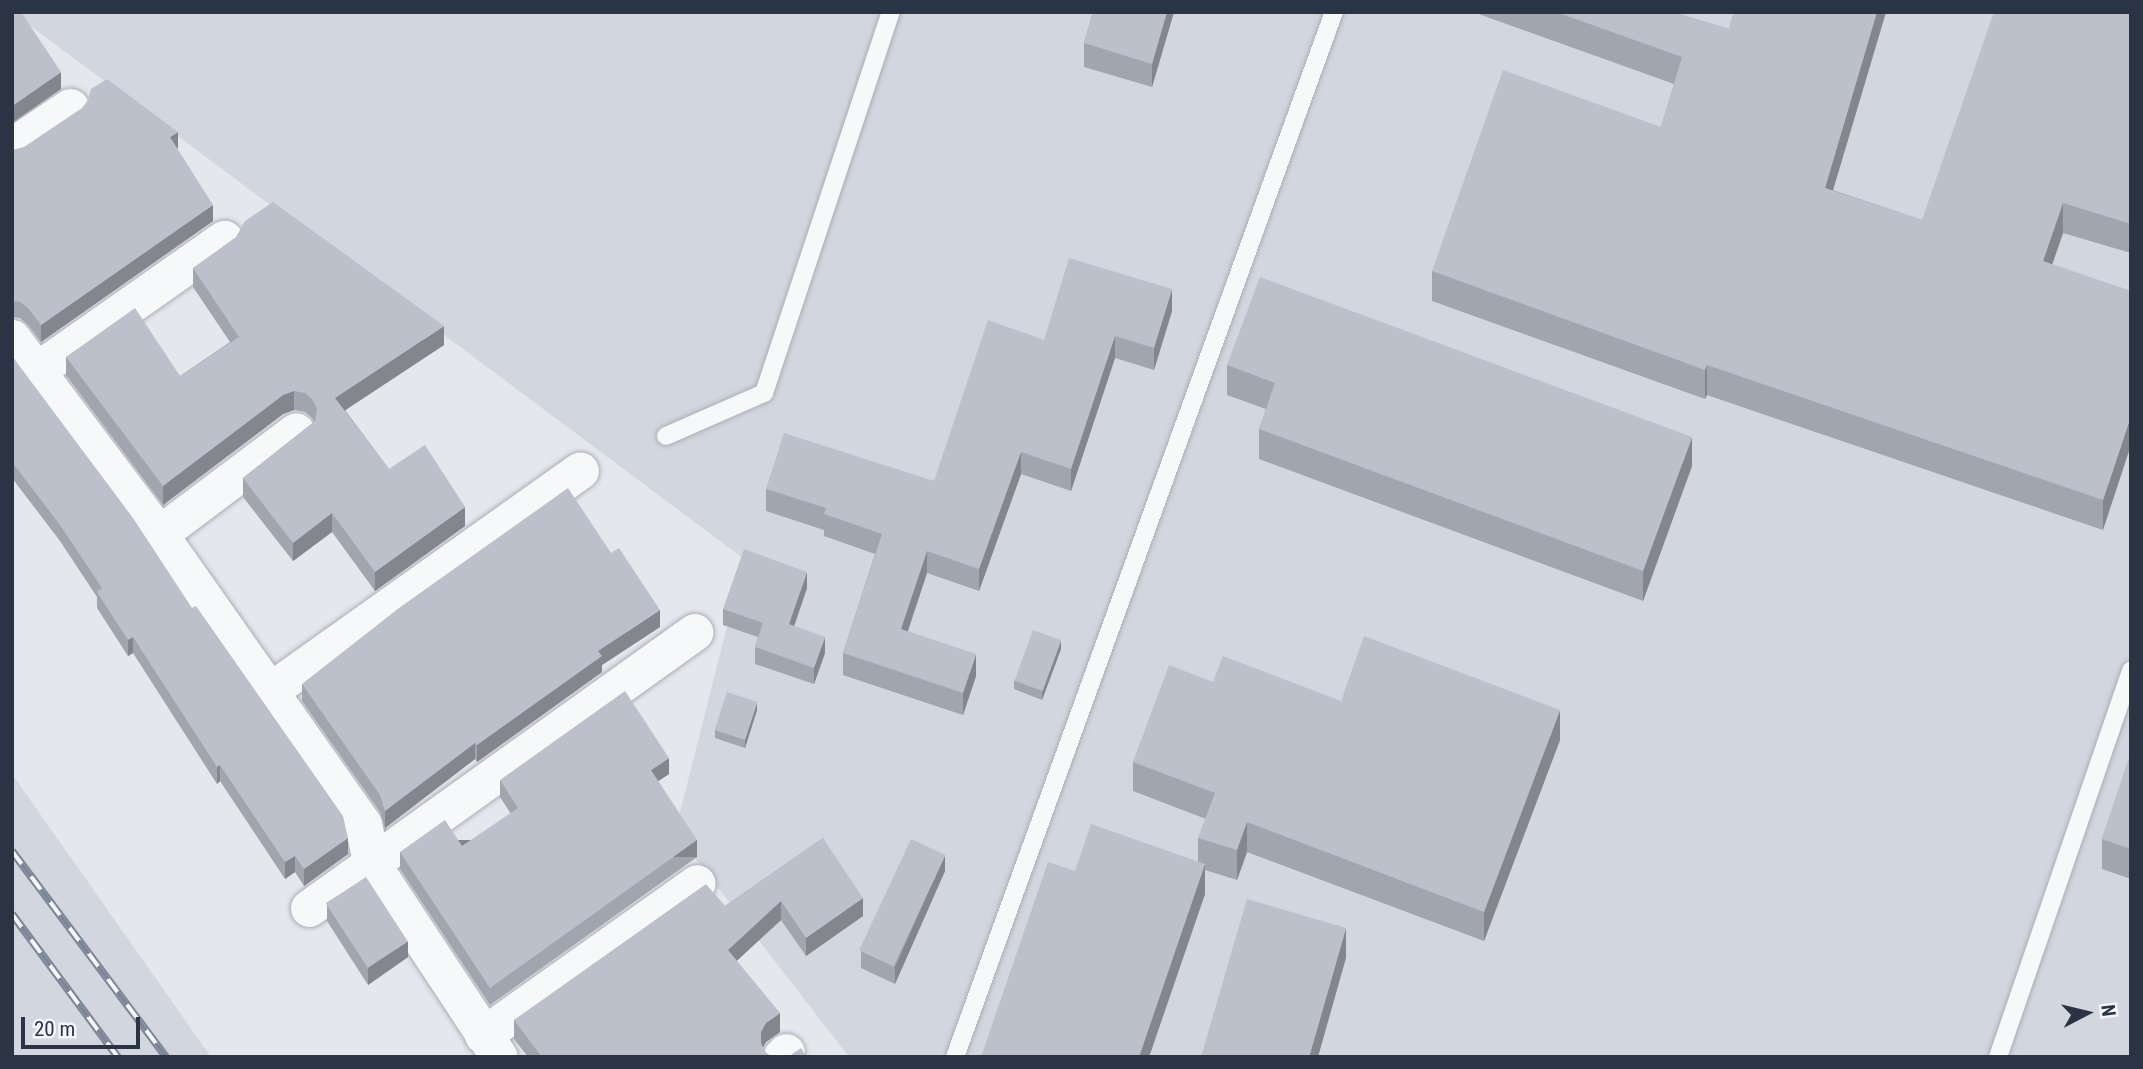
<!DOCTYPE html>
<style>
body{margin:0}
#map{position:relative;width:2143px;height:1069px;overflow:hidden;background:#e4e7ec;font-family:"Roboto Condensed",sans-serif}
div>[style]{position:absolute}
.built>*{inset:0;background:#d2d6de}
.roads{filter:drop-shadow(0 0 2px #a9aeb7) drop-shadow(0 0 2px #a9aeb7)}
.lane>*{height:18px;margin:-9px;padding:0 9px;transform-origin:9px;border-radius:9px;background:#f7f8fa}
.street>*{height:37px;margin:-18.5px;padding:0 18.5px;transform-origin:18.5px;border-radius:18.5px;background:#f7f8fa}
.rail>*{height:8px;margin-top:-4px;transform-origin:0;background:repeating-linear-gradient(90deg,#f4f6f9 0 16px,#7d8696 0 32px);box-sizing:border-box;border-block:2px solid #7d8696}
.wall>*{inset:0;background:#a1a5ae}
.shaded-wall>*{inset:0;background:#83868d;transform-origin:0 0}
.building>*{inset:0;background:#bbc0ca;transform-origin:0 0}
span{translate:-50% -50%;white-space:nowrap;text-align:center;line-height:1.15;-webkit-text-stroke:5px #f4f6f9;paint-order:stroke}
.frame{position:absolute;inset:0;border:14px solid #2b3445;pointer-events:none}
.north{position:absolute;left:2052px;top:978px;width:70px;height:70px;-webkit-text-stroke:5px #f4f6f9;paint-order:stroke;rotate:83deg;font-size:19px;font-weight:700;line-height:28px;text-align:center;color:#2b3445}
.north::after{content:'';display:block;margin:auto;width:24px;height:32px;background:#2b3445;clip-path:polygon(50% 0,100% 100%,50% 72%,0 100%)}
.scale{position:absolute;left:21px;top:1017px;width:119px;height:32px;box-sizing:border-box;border:4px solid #2b3445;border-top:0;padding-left:9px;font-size:21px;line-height:24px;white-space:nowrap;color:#2b3445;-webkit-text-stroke:5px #f4f6f9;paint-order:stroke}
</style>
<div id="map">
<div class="built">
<div style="clip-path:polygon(12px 12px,2131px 12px,2131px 1057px,849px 1057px,675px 832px,744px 559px)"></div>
<div style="clip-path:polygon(12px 774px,211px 1057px,12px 1057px)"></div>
</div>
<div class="roads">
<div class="lane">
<div style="left:666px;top:436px;width:107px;rotate:-23.7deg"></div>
<div style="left:764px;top:393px;width:402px;rotate:-71.6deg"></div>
<div style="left:955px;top:1057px;width:1112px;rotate:-70.07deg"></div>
<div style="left:1998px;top:1057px;width:409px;rotate:-71deg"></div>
</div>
<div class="street">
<div style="left:12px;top:146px;width:70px;rotate:-33.9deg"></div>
<div style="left:12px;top:338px;width:245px;rotate:53.1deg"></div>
<div style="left:159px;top:534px;width:355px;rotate:54.9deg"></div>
<div style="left:363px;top:824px;width:40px;rotate:78deg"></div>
<div style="left:371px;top:863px;width:232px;rotate:56.6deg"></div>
<div style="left:36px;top:371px;width:230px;rotate:-35.1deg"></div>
<div style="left:159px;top:534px;width:171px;rotate:-36.9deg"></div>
<div style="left:271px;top:690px;width:379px;rotate:-35.4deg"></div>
<div style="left:309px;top:908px;width:474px;rotate:-35.6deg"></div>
<div style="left:483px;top:1035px;width:262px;rotate:-35.4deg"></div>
<div style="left:781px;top:1057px;width:7px;rotate:-45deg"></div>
</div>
</div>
<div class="rail">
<div style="left:12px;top:851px;width:257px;rotate:53.2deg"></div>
<div style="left:12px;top:914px;width:178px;rotate:53.5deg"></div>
</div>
<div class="wall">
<div style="clip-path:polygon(1093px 12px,1174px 12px,1152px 87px,1084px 67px,1084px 43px)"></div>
<div style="clip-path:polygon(1473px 12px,1672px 12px,1729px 29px,1734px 12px,1886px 12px,1833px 190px,1922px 220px,2131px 12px,2131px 253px,2063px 233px,2052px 265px,2131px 291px,2103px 530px,1707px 395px,1705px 399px,1432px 301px,1432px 271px,1661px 127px,1674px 84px)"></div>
<div style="clip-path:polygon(178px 148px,177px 149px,213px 221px,41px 342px,28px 325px,20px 318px,12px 317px,12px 150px)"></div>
<div style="clip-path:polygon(193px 268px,444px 345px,345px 410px,389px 469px,465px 526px,375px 591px,332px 532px,293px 561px,243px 497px,243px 478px,314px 422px,312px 418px,305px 412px,294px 410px,283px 414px,163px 505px,66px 375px,66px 357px,180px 376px,230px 342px,193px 287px)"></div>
<div style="clip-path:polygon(1172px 311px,1154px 370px,1115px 358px,1071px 491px,1021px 474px,979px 591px,927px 573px,908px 631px,976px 676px,963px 715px,843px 675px,843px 653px,875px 554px,824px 536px,824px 530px,766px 511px,766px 489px,934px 481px,1044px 340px)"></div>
<div style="clip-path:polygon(12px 356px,348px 854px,304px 886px,295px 872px,285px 879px,220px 781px,217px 784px,133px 653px,128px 656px,97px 608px,97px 597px,60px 541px,12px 478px)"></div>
<div style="clip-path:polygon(1227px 365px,1692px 466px,1643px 601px,1259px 459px,1259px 429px,1266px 409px,1227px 395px)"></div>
<div style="clip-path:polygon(807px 588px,794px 626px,825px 653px,814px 684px,755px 664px,755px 647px,758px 637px,723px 625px,723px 609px)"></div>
<div style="clip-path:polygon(660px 627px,602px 665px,602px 672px,477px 762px,475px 759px,385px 828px,380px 812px,302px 701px,302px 684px)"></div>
<div style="clip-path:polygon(1061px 649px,1042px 700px,1014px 689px,1014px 681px)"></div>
<div style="clip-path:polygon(1213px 682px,1341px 701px,1560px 740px,1484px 941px,1247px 852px,1237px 880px,1205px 870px,1205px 894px,1149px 1057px,981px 1057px,1075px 871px,1198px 862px,1198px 838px,1206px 819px,1133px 791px,1133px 762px)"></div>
<div style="clip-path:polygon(757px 710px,745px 748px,715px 738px,715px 730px)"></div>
<div style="clip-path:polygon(2131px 753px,2131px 879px,2102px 869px,2102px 839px)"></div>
<div style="clip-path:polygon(669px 774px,658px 781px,697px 857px,490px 1005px,400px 869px,400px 852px,462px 846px,511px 814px,500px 797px,500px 780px)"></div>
<div style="clip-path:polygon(823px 838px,863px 916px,806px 956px,781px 920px,736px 961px,780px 1032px,766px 1042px,763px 1047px,766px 1053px,773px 1057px,528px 1057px,514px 1039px,514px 1020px,725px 906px)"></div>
<div style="clip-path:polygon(945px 871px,895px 984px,861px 968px,861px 951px)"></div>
<div style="clip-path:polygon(327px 905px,408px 957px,368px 985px,327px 921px)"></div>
</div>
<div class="shaded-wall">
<div style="clip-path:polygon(1167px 12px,1174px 12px,1152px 87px,1152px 64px)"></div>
<div style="clip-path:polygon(1877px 12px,1886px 12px,1825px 217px,1825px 188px)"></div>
<div style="clip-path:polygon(61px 72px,61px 89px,12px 123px,12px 106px)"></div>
<div style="clip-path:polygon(178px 132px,178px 148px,170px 154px,170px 137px)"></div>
<div style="clip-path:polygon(2063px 203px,2063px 233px,2043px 291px,2043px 261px)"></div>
<div style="clip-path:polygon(213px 205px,213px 221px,41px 342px,41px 325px)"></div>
<div style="clip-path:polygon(1172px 289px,1172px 311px,1154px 370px,1154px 348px)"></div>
<div style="clip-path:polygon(444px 326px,444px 345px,335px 417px,335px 398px)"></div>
<div style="clip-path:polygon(1115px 336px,1115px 358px,1071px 491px,1071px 469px)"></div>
<div style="clip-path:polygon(1707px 365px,1707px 395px,1705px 399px,1705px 370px)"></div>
<div style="clip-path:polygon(294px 391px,294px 410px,283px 414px,163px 505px,163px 486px,283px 395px)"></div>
<div style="clip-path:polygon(2131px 416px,2131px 445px,2103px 530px,2103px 500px)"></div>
<div style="clip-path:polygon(1692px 437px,1692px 466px,1643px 601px,1643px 571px)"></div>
<div style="clip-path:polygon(1021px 452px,1021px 474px,979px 591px,979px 569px)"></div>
<div style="clip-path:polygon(465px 507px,465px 526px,375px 591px,375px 572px)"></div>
<div style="clip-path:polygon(332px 513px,332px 532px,293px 561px,293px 543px)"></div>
<div style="clip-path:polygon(927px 551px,927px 573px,901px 651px,901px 629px)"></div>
<div style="clip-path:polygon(807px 572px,807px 588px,789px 641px,789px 624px)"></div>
<div style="clip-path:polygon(660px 610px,660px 627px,602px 665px,602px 672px,477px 762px,477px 745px,598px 651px)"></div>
<div style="clip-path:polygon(133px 637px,133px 653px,128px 656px,128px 640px)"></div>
<div style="clip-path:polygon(825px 637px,825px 653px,814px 684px,814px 668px)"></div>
<div style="clip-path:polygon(1061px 640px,1061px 649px,1042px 700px,1042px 691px)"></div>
<div style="clip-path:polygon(976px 654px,976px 676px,963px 715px,963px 693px)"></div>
<div style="clip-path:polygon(757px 702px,757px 710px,745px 748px,745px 739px)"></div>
<div style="clip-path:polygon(1560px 710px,1560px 740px,1484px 941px,1484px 912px)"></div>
<div style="clip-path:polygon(475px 743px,475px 759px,385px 828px,385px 811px)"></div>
<div style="clip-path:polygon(669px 758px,669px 774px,651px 786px,651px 770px)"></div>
<div style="clip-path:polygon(220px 765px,220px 781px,217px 784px,217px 767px)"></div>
<div style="clip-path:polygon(1247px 822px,1247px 852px,1237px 880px,1237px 850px)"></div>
<div style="clip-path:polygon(348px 838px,348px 854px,304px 886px,304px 869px)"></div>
<div style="left:697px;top:840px;width:17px;height:254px;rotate:90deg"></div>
<div style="clip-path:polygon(945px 855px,945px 871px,895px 984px,895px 967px)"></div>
<div style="clip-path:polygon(295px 856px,295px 872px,285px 879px,285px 862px)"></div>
<div style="clip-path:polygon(1205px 864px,1205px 894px,1149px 1057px,1139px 1057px)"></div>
<div style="clip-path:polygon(863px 898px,863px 916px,806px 956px,806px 938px)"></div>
<div style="clip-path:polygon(781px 901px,781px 920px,728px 969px,728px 950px)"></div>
<div style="clip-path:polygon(1346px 928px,1346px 958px,1318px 1057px,1309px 1057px)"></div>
<div style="clip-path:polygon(408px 941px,408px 957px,368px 985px,368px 968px)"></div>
<div style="clip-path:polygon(780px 1013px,780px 1032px,766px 1042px,761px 1051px,761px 1032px,766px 1023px)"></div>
</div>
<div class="building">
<div style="clip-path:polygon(12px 12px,21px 12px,61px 72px,12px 106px)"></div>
<div style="clip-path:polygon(1093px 12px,1167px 12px,1152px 64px,1084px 43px)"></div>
<div style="clip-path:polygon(1556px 12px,1672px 12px,1729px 29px,1734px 12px,1877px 12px,1825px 188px,1922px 220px,1994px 12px,2131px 12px,2131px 224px,2063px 203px,2043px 261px,2131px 291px,2131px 416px,2103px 500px,1707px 365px,1705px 370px,1432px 271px,1503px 70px,1661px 127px,1682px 57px)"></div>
<div style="clip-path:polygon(107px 79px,178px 132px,170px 137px,213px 205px,41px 325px,28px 308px,20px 302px,12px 301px,12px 150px,24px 147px,82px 108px,88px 100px,91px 89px)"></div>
<div style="clip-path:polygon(273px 202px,444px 326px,335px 398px,389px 469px,425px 445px,465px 507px,375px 572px,332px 513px,293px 543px,243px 478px,315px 421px,317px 409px,312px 399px,305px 393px,294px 391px,283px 395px,163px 486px,66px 357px,135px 308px,180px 376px,239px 337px,193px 268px,236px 237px,245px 221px)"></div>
<div style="clip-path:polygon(1069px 258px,1172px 289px,1154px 348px,1115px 336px,1071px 469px,1021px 452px,979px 569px,927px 551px,901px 629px,976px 654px,963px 693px,843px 653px,882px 534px,824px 514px,826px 508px,766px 489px,784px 433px,934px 481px,988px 320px,1044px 340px)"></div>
<div style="clip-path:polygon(1260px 277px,1692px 437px,1643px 571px,1259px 429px,1275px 383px,1227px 365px)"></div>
<div style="clip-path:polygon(12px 356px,133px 518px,192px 608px,196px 606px,343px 816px,348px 838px,304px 869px,295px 856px,285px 862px,220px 765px,217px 767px,133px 637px,128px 640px,97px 592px,102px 588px,60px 525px,12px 462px)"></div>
<div style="clip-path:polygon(568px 488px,611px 553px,619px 548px,660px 610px,598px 651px,602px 656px,477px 745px,475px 743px,385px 811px,380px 795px,302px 684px,399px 608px)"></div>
<div style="clip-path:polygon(744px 549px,807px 572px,789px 624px,825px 637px,814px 668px,755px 647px,763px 623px,723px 609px)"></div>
<div style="left:1033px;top:630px;width:30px;height:54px;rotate:20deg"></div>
<div style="clip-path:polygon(1364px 636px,1560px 710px,1484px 912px,1247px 822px,1237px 850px,1198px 838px,1215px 793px,1133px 762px,1169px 665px,1213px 682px,1223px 656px,1341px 701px)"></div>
<div style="clip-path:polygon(625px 691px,669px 758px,651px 770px,697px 840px,490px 988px,400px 852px,445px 820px,462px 846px,518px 808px,500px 780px)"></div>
<div style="left:727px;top:692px;width:32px;height:40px;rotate:18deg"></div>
<div style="clip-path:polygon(2131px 753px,2131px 849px,2102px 839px)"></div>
<div style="clip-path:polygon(1091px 824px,1205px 864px,1139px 1057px,981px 1057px,1048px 862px,1075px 871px)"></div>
<div style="clip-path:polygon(823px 838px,863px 898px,806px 938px,781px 901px,728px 950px,780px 1013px,766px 1023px,761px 1032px,761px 1043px,766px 1053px,773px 1057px,542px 1057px,514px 1020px,706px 884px,725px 906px)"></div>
<div style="left:911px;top:839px;width:38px;height:123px;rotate:25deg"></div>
<div style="left:366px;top:877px;width:77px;height:48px;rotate:57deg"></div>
<div style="clip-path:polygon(1247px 899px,1346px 928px,1309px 1057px,1201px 1057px)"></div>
<div style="clip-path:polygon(801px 1048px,807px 1057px,788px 1057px)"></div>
</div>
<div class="frame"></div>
<div class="north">N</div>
<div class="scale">20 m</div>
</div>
